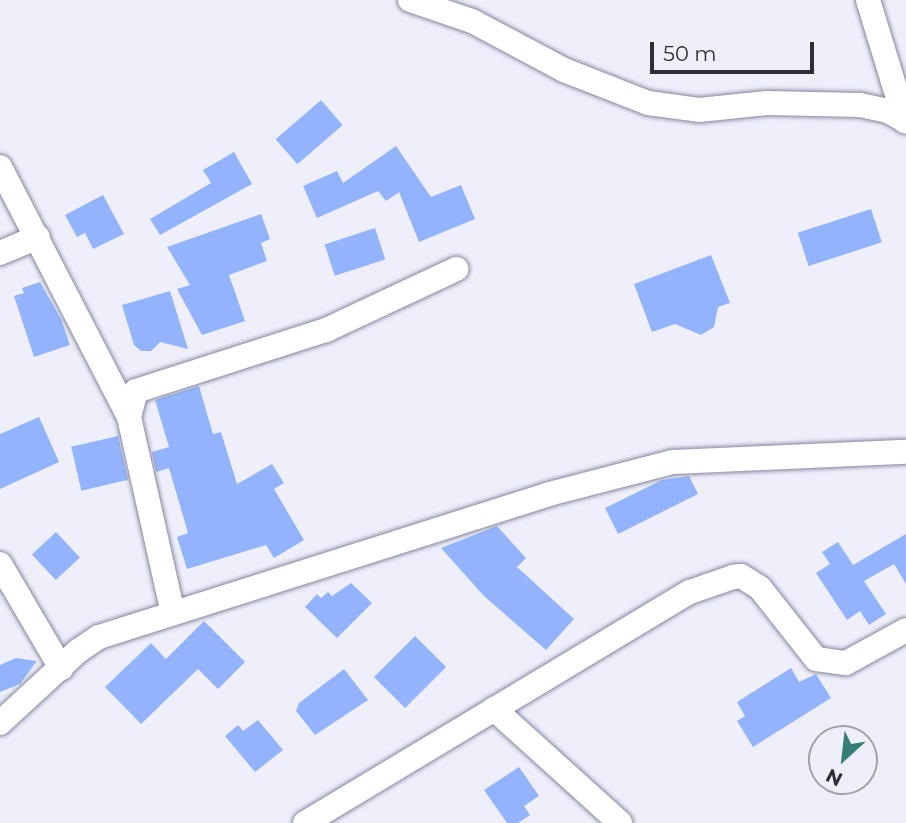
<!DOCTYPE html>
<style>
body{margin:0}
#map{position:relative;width:906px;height:823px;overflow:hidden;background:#eeeffa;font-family:Montserrat,sans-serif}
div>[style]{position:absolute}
.building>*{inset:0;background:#93b4fc;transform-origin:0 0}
.roads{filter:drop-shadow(0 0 2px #85869f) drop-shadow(0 0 2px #85869f)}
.minor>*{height:24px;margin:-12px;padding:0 12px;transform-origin:12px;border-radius:12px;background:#fff}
span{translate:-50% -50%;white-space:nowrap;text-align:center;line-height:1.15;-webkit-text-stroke:5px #eeeffa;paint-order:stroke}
.north{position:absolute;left:808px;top:725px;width:70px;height:70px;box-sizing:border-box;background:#eeeffa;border:2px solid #a1a2ac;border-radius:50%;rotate:207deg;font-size:19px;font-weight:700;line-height:28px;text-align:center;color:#2e2e38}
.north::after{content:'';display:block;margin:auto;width:24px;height:32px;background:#367e78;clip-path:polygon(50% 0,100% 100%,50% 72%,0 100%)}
.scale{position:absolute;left:650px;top:42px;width:164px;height:32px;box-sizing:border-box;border:4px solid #2e2e38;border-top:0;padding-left:9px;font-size:21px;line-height:24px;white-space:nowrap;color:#2e2e38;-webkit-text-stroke:5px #eeeffa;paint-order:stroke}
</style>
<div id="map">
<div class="building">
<div style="left:321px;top:100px;width:33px;height:60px;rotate:49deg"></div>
<div style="clip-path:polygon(396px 146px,431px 197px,461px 185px,475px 219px,419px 242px,399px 192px,386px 201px,378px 191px,317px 218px,303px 186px,337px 171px,343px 183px)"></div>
<div style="clip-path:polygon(234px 152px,252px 184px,160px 235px,150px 219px,211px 183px,203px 170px)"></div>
<div style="clip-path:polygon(103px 195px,124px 234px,93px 249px,85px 233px,77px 237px,65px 215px)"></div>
<div style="left:871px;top:209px;width:35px;height:77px;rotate:72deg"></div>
<div style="clip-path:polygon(261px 214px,270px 239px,261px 243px,267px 261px,229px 275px,245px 321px,202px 335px,177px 289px,190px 285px,167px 247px)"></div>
<div style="left:375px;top:228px;width:33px;height:53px;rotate:72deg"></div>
<div style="clip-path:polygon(711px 255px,730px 303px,718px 307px,714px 327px,701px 335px,675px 324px,652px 332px,634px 284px)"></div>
<div style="clip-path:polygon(40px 282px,61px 319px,70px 345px,34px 357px,14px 296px,24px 293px,22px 288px)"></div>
<div style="clip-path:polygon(170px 291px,188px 349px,160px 342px,151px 351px,141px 351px,134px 345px,122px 305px)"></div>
<div style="clip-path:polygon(199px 386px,213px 434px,221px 432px,237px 484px,272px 464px,284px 483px,274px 489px,304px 540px,274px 558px,266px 545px,187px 569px,177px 537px,188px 533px,169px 468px,156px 472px,152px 452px,169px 447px,155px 400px)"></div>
<div style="clip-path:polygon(39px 417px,59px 462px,0 489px,0 434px)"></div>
<div style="left:118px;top:436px;width:45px;height:48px;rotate:77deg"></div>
<div style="clip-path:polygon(689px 476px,698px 494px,618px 534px,605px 508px,662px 480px)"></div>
<div style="clip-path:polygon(497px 526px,526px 558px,517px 567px,574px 619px,546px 650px,484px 596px,441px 548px)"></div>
<div style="left:56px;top:532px;width:35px;height:33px;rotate:47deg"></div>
<div style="clip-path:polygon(906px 534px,906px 584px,894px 564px,864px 581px,886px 614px,869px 625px,860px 611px,847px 620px,816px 573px,830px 564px,822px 552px,838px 542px,853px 565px)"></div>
<div style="clip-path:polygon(351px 583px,372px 603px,337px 638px,305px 607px,317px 594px,321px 598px,328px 592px,332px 596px)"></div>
<div style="clip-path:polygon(204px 621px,245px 662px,218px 689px,198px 669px,141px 724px,105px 687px,151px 643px,166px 659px)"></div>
<div style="left:415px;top:636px;width:44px;height:58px;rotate:45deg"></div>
<div style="clip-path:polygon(16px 658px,37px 661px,20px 684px,0 692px,0 665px)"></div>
<div style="clip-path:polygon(791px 668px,799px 682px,816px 674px,831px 698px,753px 747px,737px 721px,745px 716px,737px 702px)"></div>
<div style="clip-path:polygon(344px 669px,368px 700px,315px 735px,296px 711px,299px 703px)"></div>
<div style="clip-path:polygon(258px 720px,283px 750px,255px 772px,225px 736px,238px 725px,243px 731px)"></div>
<div style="clip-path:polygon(519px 767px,539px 796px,524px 806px,530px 815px,518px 823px,507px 823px,484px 790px)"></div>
</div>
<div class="roads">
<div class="minor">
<div style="left:410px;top:0;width:65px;rotate:18.7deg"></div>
<div style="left:472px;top:21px;width:104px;rotate:28deg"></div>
<div style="left:564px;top:70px;width:90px;rotate:21.4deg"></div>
<div style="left:648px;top:103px;width:51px;rotate:7.8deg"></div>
<div style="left:699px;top:110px;width:68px;rotate:-5.9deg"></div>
<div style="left:767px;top:103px;width:93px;rotate:1.2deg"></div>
<div style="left:860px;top:105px;width:29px;rotate:12deg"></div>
<div style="left:888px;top:111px;width:21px;rotate:29deg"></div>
<div style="left:868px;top:0;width:127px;rotate:73deg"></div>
<div style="left:0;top:167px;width:281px;rotate:62.7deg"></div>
<div style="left:129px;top:417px;width:198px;rotate:77.4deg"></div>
<div style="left:0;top:253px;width:41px;rotate:-22.8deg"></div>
<div style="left:129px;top:417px;width:27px;rotate:-75deg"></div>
<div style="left:136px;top:391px;width:200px;rotate:-17.8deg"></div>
<div style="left:326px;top:330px;width:144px;rotate:-25.1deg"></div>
<div style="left:0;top:564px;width:121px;rotate:59.6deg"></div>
<div style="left:494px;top:709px;width:170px;rotate:42.1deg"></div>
<div style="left:0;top:723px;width:106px;rotate:-42.7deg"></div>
<div style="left:78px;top:651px;width:25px;rotate:-34deg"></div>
<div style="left:99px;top:637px;width:472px;rotate:-17.6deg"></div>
<div style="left:549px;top:494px;width:128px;rotate:-14.5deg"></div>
<div style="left:673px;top:462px;width:233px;rotate:-2.5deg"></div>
<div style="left:305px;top:823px;width:449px;rotate:-31deg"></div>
<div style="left:690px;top:592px;width:46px;rotate:-19.2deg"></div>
<div style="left:733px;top:577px;width:8px;rotate:-7deg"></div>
<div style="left:741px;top:576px;width:22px;rotate:32deg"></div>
<div style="left:760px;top:588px;width:90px;rotate:51.7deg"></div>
<div style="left:816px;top:659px;width:30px;rotate:8deg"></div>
<div style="left:846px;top:663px;width:68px;rotate:-28.8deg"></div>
</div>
</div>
<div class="north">N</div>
<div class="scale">50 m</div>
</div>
